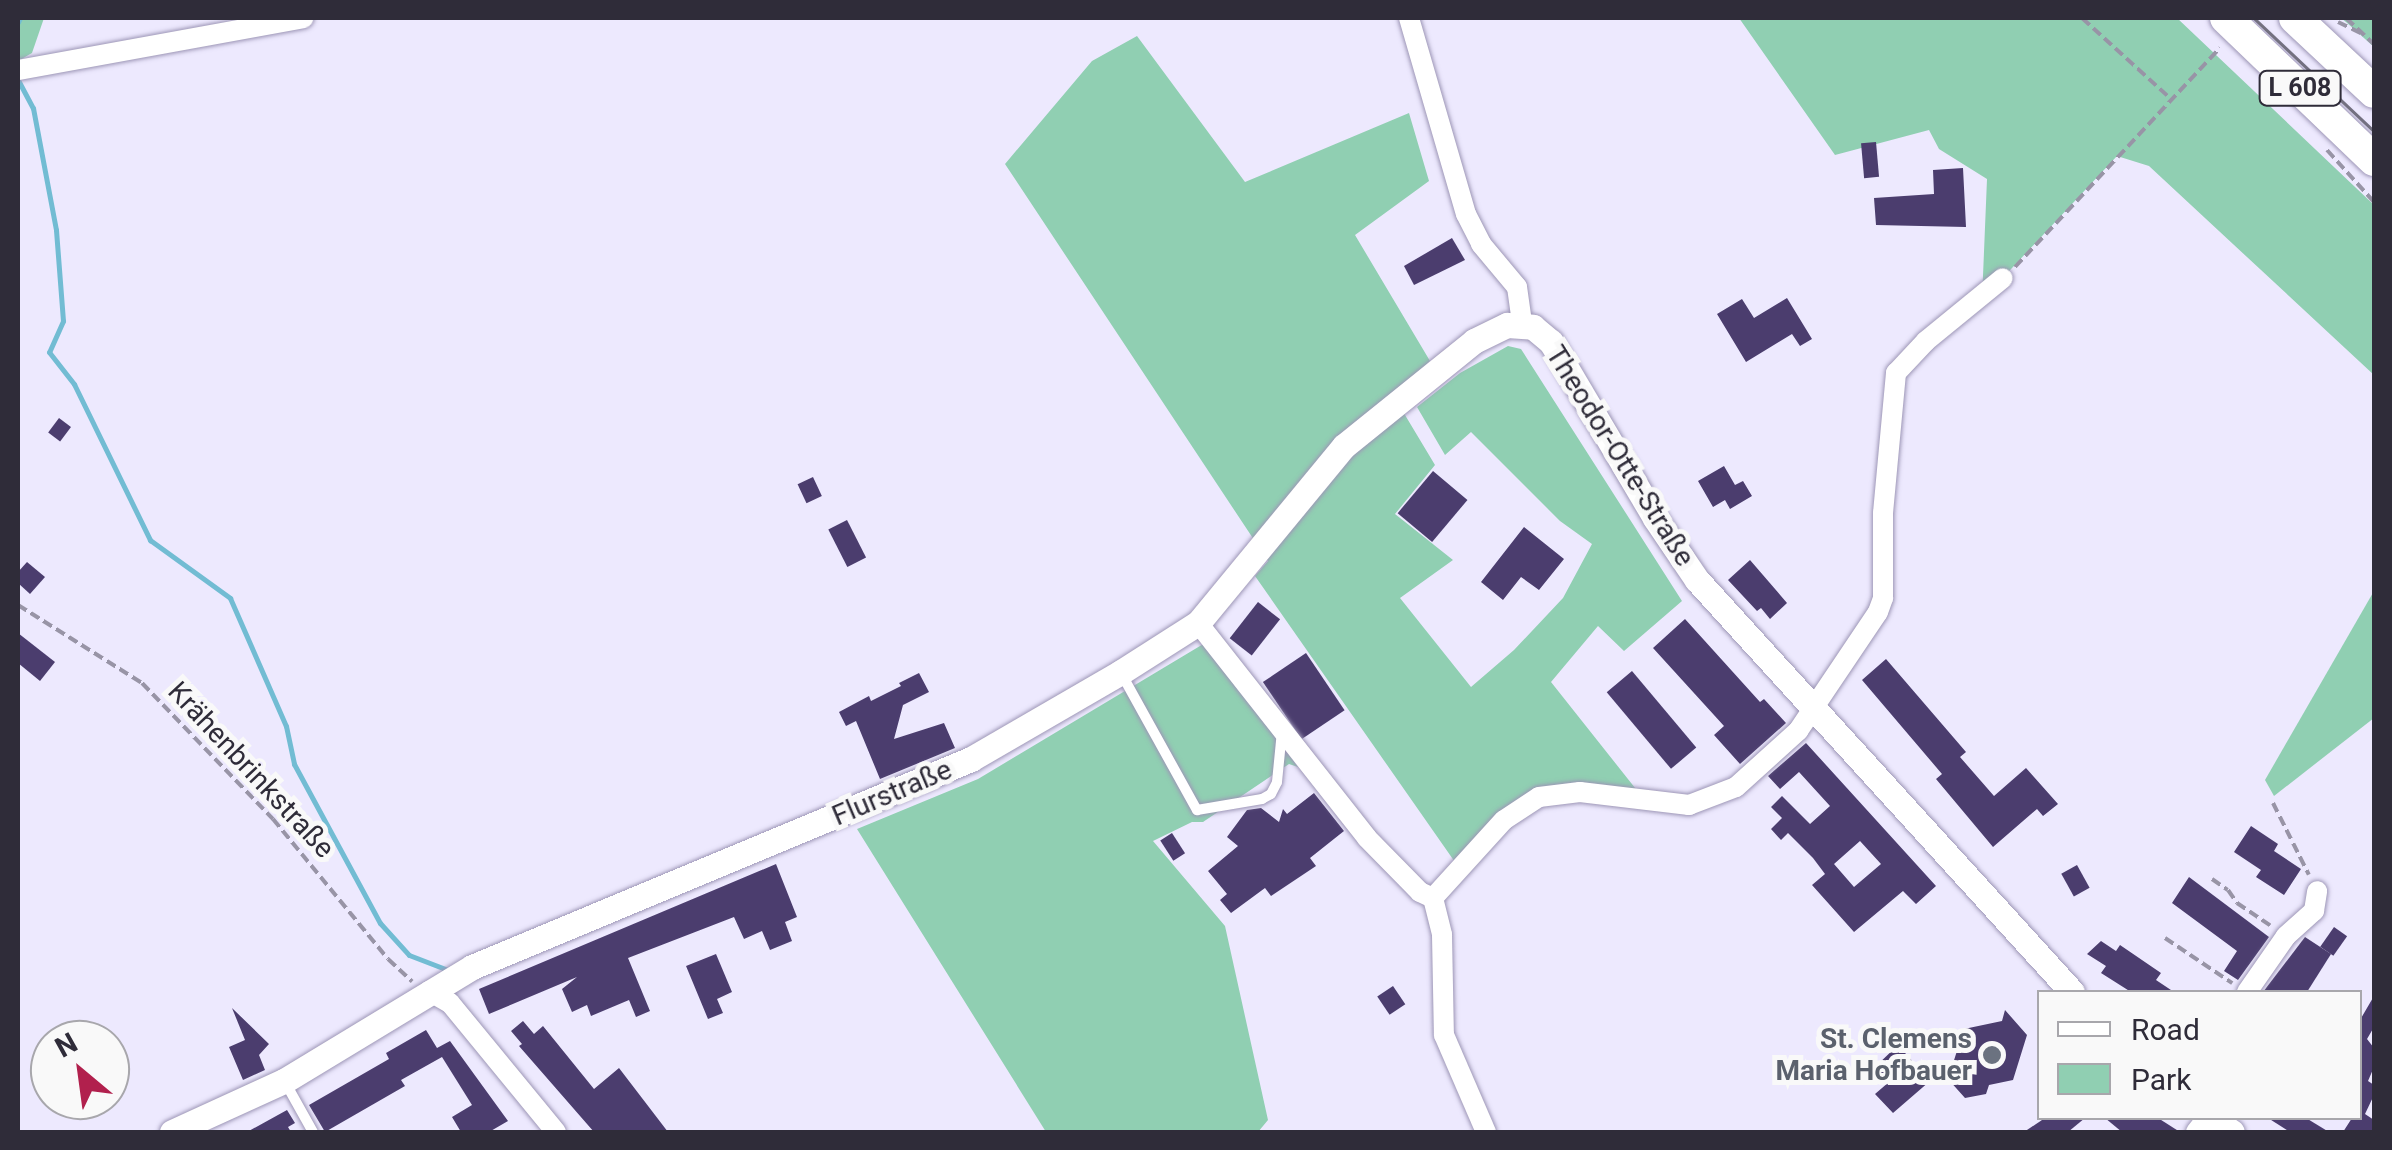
<!DOCTYPE html>
<meta charset="utf-8">
<style>
body{margin:0}
#map{position:relative;width:2392px;height:1150px;overflow:hidden;background:#ede9fe;font-family:Roboto,sans-serif}
div>[style]{position:absolute}
.green>*{inset:0;background:#90cfb2}
.stream>*{height:5px;margin:-2.5px;padding:0 2.5px;transform-origin:2.5px;border-radius:2.5px;background:#72bcd3}
.building>*{inset:0;background:#4b3d6e;transform-origin:0 0}
.path>*{height:4px;margin-top:-2px;transform-origin:0;background:repeating-linear-gradient(90deg,#9894a6 0 10px,transparent 0 15px)}
.roads{filter:drop-shadow(0 0 2px #9d96b6) drop-shadow(0 0 2px #9d96b6)}
.service>*{height:10px;margin:-5px;padding:0 5px;transform-origin:5px;border-radius:5px;background:#fff}
.minor>*{height:20px;margin:-10px;padding:0 10px;transform-origin:10px;border-radius:10px;background:#fff}
.tertiary>*{height:25px;margin:-12.5px;padding:0 12.5px;transform-origin:12.5px;border-radius:12.5px;background:#fff}
.primary>*{height:32px;margin:-16px;padding:0 16px;transform-origin:16px;border-radius:16px;background:#fff}
.tram>*{height:2.5px;margin:-1.25px;padding:0 1.25px;transform-origin:1.25px;border-radius:1.25px;background:#737080}
.dots>*{width:28px;height:28px;translate:-50% -50%;box-sizing:border-box;border:5px solid #f9f9f9;border-radius:50%}
span{translate:-50% -50%;white-space:nowrap;text-align:center;line-height:1.15;-webkit-text-stroke:10px #f9f9f9;paint-order:stroke}
.shield-label span{padding:2px 8px;background:#f9f9f9;border:2px solid;border-radius:8px;-webkit-text-stroke-width:0}
.shield-label{font-size:25px;color:#2f2c39;font-weight:700}
.street-label{font-size:28px;color:#2f2c39}
.worship-label{font-size:28px;color:#5b616d;font-weight:700}
.right{translate:-100% -50%;text-align:right}
.frame{position:absolute;inset:0;border:20px solid #2f2c39;pointer-events:none}
.legend{position:absolute;left:2037px;top:990px;width:325px;height:130px;box-sizing:border-box;background:#f9f9f9;border:2px solid #a8a7ac;margin:0;padding:12px 18px;list-style:none;font-size:30px;color:#2f2c39}
.legend li{display:flex;align-items:center;gap:20px;height:50px}
.legend b{width:50px;border:2px solid #a8a7ac}
.north{position:absolute;left:30px;top:1020px;width:100px;height:100px;box-sizing:border-box;background:#f9f9f9;border:2px solid #a8a7ac;border-radius:50%;rotate:331deg;font-size:28px;font-weight:700;line-height:40px;text-align:center;color:#2f2c39}
.north::after{content:'';display:block;margin:auto;width:35px;height:45px;background:#b1204d;clip-path:polygon(50% 0,100% 100%,50% 72%,0 100%)}
</style>
<div id="map">
<div class="green">
<div style="clip-path:polygon(18px 18px,44px 18px,32px 53px,18px 61px)"></div>
<div style="clip-path:polygon(1739px 18px,2177px 18px,2374px 205px,2374px 375px,2149px 166px,2117px 156px,1982px 300px,1987px 179px,1939px 149px,1929px 130px,1835px 155px)"></div>
<div style="clip-path:polygon(2341px 18px,2374px 18px,2374px 47px,2346px 22px)"></div>
<div style="clip-path:polygon(1137px 36px,1245px 182px,1409px 113px,1429px 181px,1355px 235px,1430px 361px,1393px 395px,1435px 465px,1395px 514px,1453px 560px,1400px 598px,1471px 687px,1514px 650px,1563px 598px,1592px 544px,1560px 521px,1471px 432px,1445px 455px,1417px 407px,1460px 373px,1508px 346px,1521px 349px,1682px 601px,1624px 651px,1598px 626px,1551px 682px,1643px 798px,1560px 787px,1457px 865px,1255px 576px,1268px 561px,1005px 164px,1092px 61px)"></div>
<div style="clip-path:polygon(2374px 591px,2374px 718px,2274px 796px,2265px 780px)"></div>
<div style="clip-path:polygon(1205px 643px,1298px 767px,1289px 764px,1203px 822px,1192px 822px,1153px 841px,1225px 926px,1268px 1120px,1258px 1132px,1046px 1132px,857px 829px,978px 779px)"></div>
</div>
<div class="stream">
<div style="left:18px;top:22px;width:4px;rotate:-63deg"></div>
<div style="left:18px;top:80px;width:32px;rotate:62deg"></div>
<div style="left:33px;top:108px;width:124px;rotate:79.3deg"></div>
<div style="left:56px;top:230px;width:91px;rotate:85.6deg"></div>
<div style="left:63px;top:321px;width:34px;rotate:114deg"></div>
<div style="left:49px;top:352px;width:41px;rotate:52deg"></div>
<div style="left:74px;top:384px;width:174px;rotate:64deg"></div>
<div style="left:150px;top:540px;width:99px;rotate:35.9deg"></div>
<div style="left:230px;top:598px;width:140px;rotate:66.4deg"></div>
<div style="left:286px;top:726px;width:39px;rotate:78deg"></div>
<div style="left:294px;top:764px;width:181px;rotate:61.6deg"></div>
<div style="left:380px;top:923px;width:43px;rotate:47.8deg"></div>
<div style="left:409px;top:955px;width:39px;rotate:21deg"></div>
</div>
<div class="building">
<div style="left:1876px;top:142px;width:35px;height:15px;rotate:85deg"></div>
<div style="clip-path:polygon(1963px 168px,1966px 227px,1876px 225px,1874px 198px,1934px 194px,1933px 170px)"></div>
<div style="clip-path:polygon(1452px 238px,1465px 260px,1414px 285px,1404px 266px)"></div>
<div style="clip-path:polygon(1787px 298px,1812px 339px,1800px 346px,1792px 334px,1746px 362px,1717px 314px,1742px 299px,1754px 318px)"></div>
<div style="left:59px;top:418px;width:15px;height:18px;rotate:37deg"></div>
<div style="clip-path:polygon(1724px 466px,1735px 485px,1743px 481px,1752px 496px,1730px 509px,1725px 500px,1713px 507px,1698px 481px)"></div>
<div style="left:1433px;top:471px;width:45px;height:55px;rotate:40deg"></div>
<div style="left:813px;top:477px;width:21px;height:17px;rotate:65deg"></div>
<div style="left:847px;top:520px;width:42px;height:21px;rotate:63deg"></div>
<div style="clip-path:polygon(1524px 527px,1564px 559px,1539px 590px,1521px 577px,1503px 600px,1481px 582px)"></div>
<div style="clip-path:polygon(1750px 560px,1787px 603px,1770px 619px,1761px 608px,1757px 611px,1728px 580px)"></div>
<div style="clip-path:polygon(27px 562px,45px 577px,30px 594px,18px 583px,18px 572px)"></div>
<div style="left:1258px;top:602px;width:28px;height:46px;rotate:38deg"></div>
<div style="clip-path:polygon(1685px 619px,1760px 702px,1764px 699px,1786px 723px,1740px 764px,1714px 735px,1724px 726px,1653px 648px)"></div>
<div style="clip-path:polygon(18px 633px,55px 662px,40px 681px,18px 663px)"></div>
<div style="left:1306px;top:653px;width:69px;height:52px;rotate:56deg"></div>
<div style="clip-path:polygon(1886px 659px,1966px 752px,1960px 757px,1994px 796px,2026px 768px,2058px 804px,2043px 816px,2037px 809px,1993px 847px,1936px 779px,1942px 774px,1862px 680px)"></div>
<div style="left:1632px;top:671px;width:100px;height:33px;rotate:50deg"></div>
<div style="clip-path:polygon(919px 673px,929px 692px,903px 705px,894px 739px,944px 723px,955px 748px,880px 779px,856px 721px,846px 726px,839px 712px,869px 696px,871px 701px,901px 686px,899px 683px)"></div>
<div style="clip-path:polygon(evenodd,1806px 743px,1936px 886px,1916px 904px,1903px 891px,1854px 932px,1812px 885px,1825px 874px,1813px 858px,1788px 833px,1781px 840px,1771px 829px,1782px 818px,1771px 807px,1782px 796px,1810px 824px,1830px 806px,1799px 772px,1780px 789px,1768px 776px,1806px 743px,1860px 841px,1881px 864px,1854px 887px,1834px 864px,1860px 841px)"></div>
<div style="clip-path:polygon(1314px 793px,1344px 831px,1310px 858px,1316px 866px,1271px 896px,1265px 888px,1231px 913px,1220px 900px,1227px 894px,1208px 871px,1238px 846px,1227px 837px,1247px 810px,1261px 808px,1279px 822px,1283px 809px,1287px 814px)"></div>
<div style="clip-path:polygon(2251px 826px,2278px 844px,2274px 851px,2301px 869px,2284px 895px,2256px 877px,2261px 870px,2234px 852px)"></div>
<div style="left:1172px;top:833px;width:24px;height:14px;rotate:57deg"></div>
<div style="clip-path:polygon(776px 864px,797px 917px,785px 922px,792px 941px,770px 950px,762px 931px,744px 939px,734px 917px,628px 958px,650px 1011px,636px 1017px,629px 1000px,591px 1016px,587px 1005px,572px 1012px,562px 989px,577px 977px,489px 1014px,479px 989px)"></div>
<div style="left:2077px;top:865px;width:26px;height:18px;rotate:61deg"></div>
<div style="clip-path:polygon(2189px 877px,2269px 937px,2238px 980px,2224px 971px,2237px 951px,2172px 903px)"></div>
<div style="left:2334px;top:927px;width:16px;height:24px;rotate:35deg"></div>
<div style="clip-path:polygon(2305px 937px,2331px 954px,2307px 992px,2263px 992px)"></div>
<div style="clip-path:polygon(2101px 941px,2116px 951px,2120px 945px,2161px 973px,2156px 980px,2174px 992px,2131px 992px,2101px 973px,2106px 966px,2087px 954px)"></div>
<div style="clip-path:polygon(716px 954px,732px 992px,717px 999px,723px 1013px,708px 1019px,686px 966px)"></div>
<div style="left:1393px;top:986px;width:22px;height:19px;rotate:56deg"></div>
<div style="clip-path:polygon(2374px 996px,2374px 1027px,2367px 1039px,2374px 1048px,2374px 1067px,2368px 1081px,2374px 1085px,2374px 1095px,2365px 1114px,2374px 1120px,2374px 1132px,2343px 1132px,2352px 1118px,2360px 1118px,2360px 1020px)"></div>
<div style="clip-path:polygon(232px 1008px,269px 1044px,259px 1055px,265px 1070px,243px 1080px,229px 1047px,245px 1040px)"></div>
<div style="clip-path:polygon(2005px 1010px,2027px 1035px,2013px 1080px,1989px 1085px,1986px 1094px,1965px 1098px,1948px 1079px,1964px 1029px,2002px 1021px)"></div>
<div style="clip-path:polygon(523px 1021px,534px 1034px,543px 1026px,594px 1089px,619px 1068px,668px 1132px,594px 1132px,519px 1046px,522px 1044px,511px 1031px)"></div>
<div style="clip-path:polygon(426px 1030px,437px 1048px,450px 1041px,508px 1121px,489px 1132px,461px 1132px,452px 1117px,472px 1105px,442px 1057px,401px 1080px,405px 1086px,325px 1132px,309px 1105px,389px 1059px,386px 1053px)"></div>
<div style="clip-path:polygon(1898px 1045px,1930px 1081px,1893px 1113px,1875px 1094px,1889px 1082px,1875px 1067px)"></div>
<div style="clip-path:polygon(287px 1110px,295px 1123px,288px 1127px,291px 1132px,247px 1132px)"></div>
<div style="clip-path:polygon(2045px 1118px,2085px 1118px,2068px 1132px,2024px 1132px)"></div>
<div style="clip-path:polygon(2105px 1118px,2158px 1118px,2180px 1132px,2122px 1132px)"></div>
<div style="clip-path:polygon(2268px 1118px,2306px 1118px,2329px 1132px,2290px 1132px)"></div>
</div>
<div class="path">
<div style="left:2082px;top:18px;width:122px;rotate:42.3deg"></div>
<div style="left:2346px;top:18px;width:38px;rotate:43deg"></div>
<div style="left:2338px;top:22px;width:30px;rotate:26deg"></div>
<div style="left:2327px;top:150px;width:70px;rotate:47.9deg"></div>
<div style="left:2015px;top:267px;width:300px;rotate:-46.9deg"></div>
<div style="left:18px;top:605px;width:146px;rotate:32.2deg"></div>
<div style="left:142px;top:683px;width:189px;rotate:46.1deg"></div>
<div style="left:273px;top:819px;width:181px;rotate:50.6deg"></div>
<div style="left:388px;top:959px;width:33px;rotate:43deg"></div>
<div style="left:2273px;top:803px;width:80px;rotate:63.4deg"></div>
<div style="left:2212px;top:879px;width:19px;rotate:35deg"></div>
<div style="left:2228px;top:890px;width:16px;rotate:55deg"></div>
<div style="left:2237px;top:903px;width:40px;rotate:34deg"></div>
<div style="left:2165px;top:938px;width:81px;rotate:33.9deg"></div>
</div>
<div class="roads">
<div class="service">
<div style="left:1121px;top:673px;width:157px;rotate:61deg"></div>
<div style="left:1197px;top:810px;width:66px;rotate:-9.6deg"></div>
<div style="left:1262px;top:799px;width:10px;rotate:-29deg"></div>
<div style="left:1271px;top:794px;width:13px;rotate:-63deg"></div>
<div style="left:1277px;top:782px;width:51px;rotate:-84.4deg"></div>
<div style="left:285px;top:1082px;width:57px;rotate:60.8deg"></div>
</div>
<div class="minor">
<div style="left:1409px;top:18px;width:204px;rotate:73.8deg"></div>
<div style="left:1466px;top:214px;width:34px;rotate:63deg"></div>
<div style="left:1481px;top:244px;width:56px;rotate:50.1deg"></div>
<div style="left:1517px;top:287px;width:37px;rotate:82deg"></div>
<div style="left:18px;top:70px;width:290px;rotate:-10.3deg"></div>
<div style="left:1198px;top:623px;width:273px;rotate:51.8deg"></div>
<div style="left:1367px;top:838px;width:76px;rotate:45.5deg"></div>
<div style="left:1420px;top:892px;width:14px;rotate:25deg"></div>
<div style="left:1433px;top:898px;width:38px;rotate:76deg"></div>
<div style="left:1442px;top:935px;width:100px;rotate:88.9deg"></div>
<div style="left:1444px;top:1035px;width:106px;rotate:66.6deg"></div>
<div style="left:1433px;top:898px;width:105px;rotate:-47.7deg"></div>
<div style="left:1504px;top:820px;width:42px;rotate:-33.3deg"></div>
<div style="left:1539px;top:797px;width:41px;rotate:-7deg"></div>
<div style="left:1580px;top:792px;width:110px;rotate:6.8deg"></div>
<div style="left:1689px;top:805px;width:50px;rotate:-21deg"></div>
<div style="left:1736px;top:787px;width:84px;rotate:-42.1deg"></div>
<div style="left:1798px;top:731px;width:143px;rotate:-56.1deg"></div>
<div style="left:1878px;top:612px;width:15px;rotate:-70deg"></div>
<div style="left:1883px;top:598px;width:85px;rotate:-90deg"></div>
<div style="left:1883px;top:513px;width:141px;rotate:-84.7deg"></div>
<div style="left:1896px;top:373px;width:44px;rotate:-46.8deg"></div>
<div style="left:1926px;top:341px;width:99px;rotate:-39.3deg"></div>
<div style="left:429px;top:991px;width:24px;rotate:30deg"></div>
<div style="left:450px;top:1003px;width:167px;rotate:50.6deg"></div>
<div style="left:2247px;top:992px;width:68px;rotate:-55.1deg"></div>
<div style="left:2286px;top:936px;width:38px;rotate:-42deg"></div>
<div style="left:2314px;top:911px;width:20px;rotate:-81deg"></div>
<div style="left:2196px;top:1132px;width:18px;rotate:-52deg"></div>
</div>
<div class="tertiary">
<div style="left:2211px;top:1118px;width:25px;rotate:34deg"></div>
<div style="left:172px;top:1132px;width:123px;rotate:-24.5deg"></div>
<div style="left:284px;top:1081px;width:220px;rotate:-31.2deg"></div>
<div style="left:472px;top:967px;width:541px;rotate:-22.63deg"></div>
<div style="left:971px;top:759px;width:173px;rotate:-30.1deg"></div>
<div style="left:1121px;top:672px;width:91px;rotate:-32.5deg"></div>
<div style="left:1198px;top:623px;width:229px;rotate:-50.5deg"></div>
<div style="left:1344px;top:446px;width:167px;rotate:-38.9deg"></div>
<div style="left:1474px;top:341px;width:37px;rotate:-26deg"></div>
<div style="left:1507px;top:325px;width:26px;rotate:4deg"></div>
<div style="left:1533px;top:327px;width:23px;rotate:40deg"></div>
<div style="left:1551px;top:342px;width:204px;rotate:59.4deg"></div>
<div style="left:1655px;top:518px;width:75px;rotate:55.9deg"></div>
<div style="left:1697px;top:580px;width:557px;rotate:47.69deg"></div>
</div>
<div class="primary">
<div style="left:2226px;top:18px;width:205px;rotate:43.8deg"></div>
<div style="left:2295px;top:18px;width:108px;rotate:43.1deg"></div>
</div>
</div>
<div class="tram">
<div style="left:2254px;top:18px;width:165px;rotate:43.3deg"></div>
</div>
<div class="dots">
<div style="left:1992px;top:1055px;background:#6b7280"></div>
</div>
<div class="shield-label">
<span style="left:2300px;top:88px">L 608</span>
</div>
<div class="street-label">
<span style="left:1620px;top:456px;rotate:58deg">Theodor-Otte-Straße</span>
<span style="left:251px;top:770px;rotate:47deg">Krähenbrinkstraße</span>
<span style="left:892px;top:793px;rotate:-23deg">Flurstraße</span>
</div>
<div class="worship-label">
<span class="right" style="left:1972px;top:1055px">St. Clemens<br>Maria Hofbauer</span>
</div>
<div class="frame"></div>
<ul class="legend">
<li><b style="height:12px;background:#fff"></b>Road</li>
<li><b style="height:28px;background:#90cfb2"></b>Park</li>
</ul>
<div class="north">N</div>
</div>
